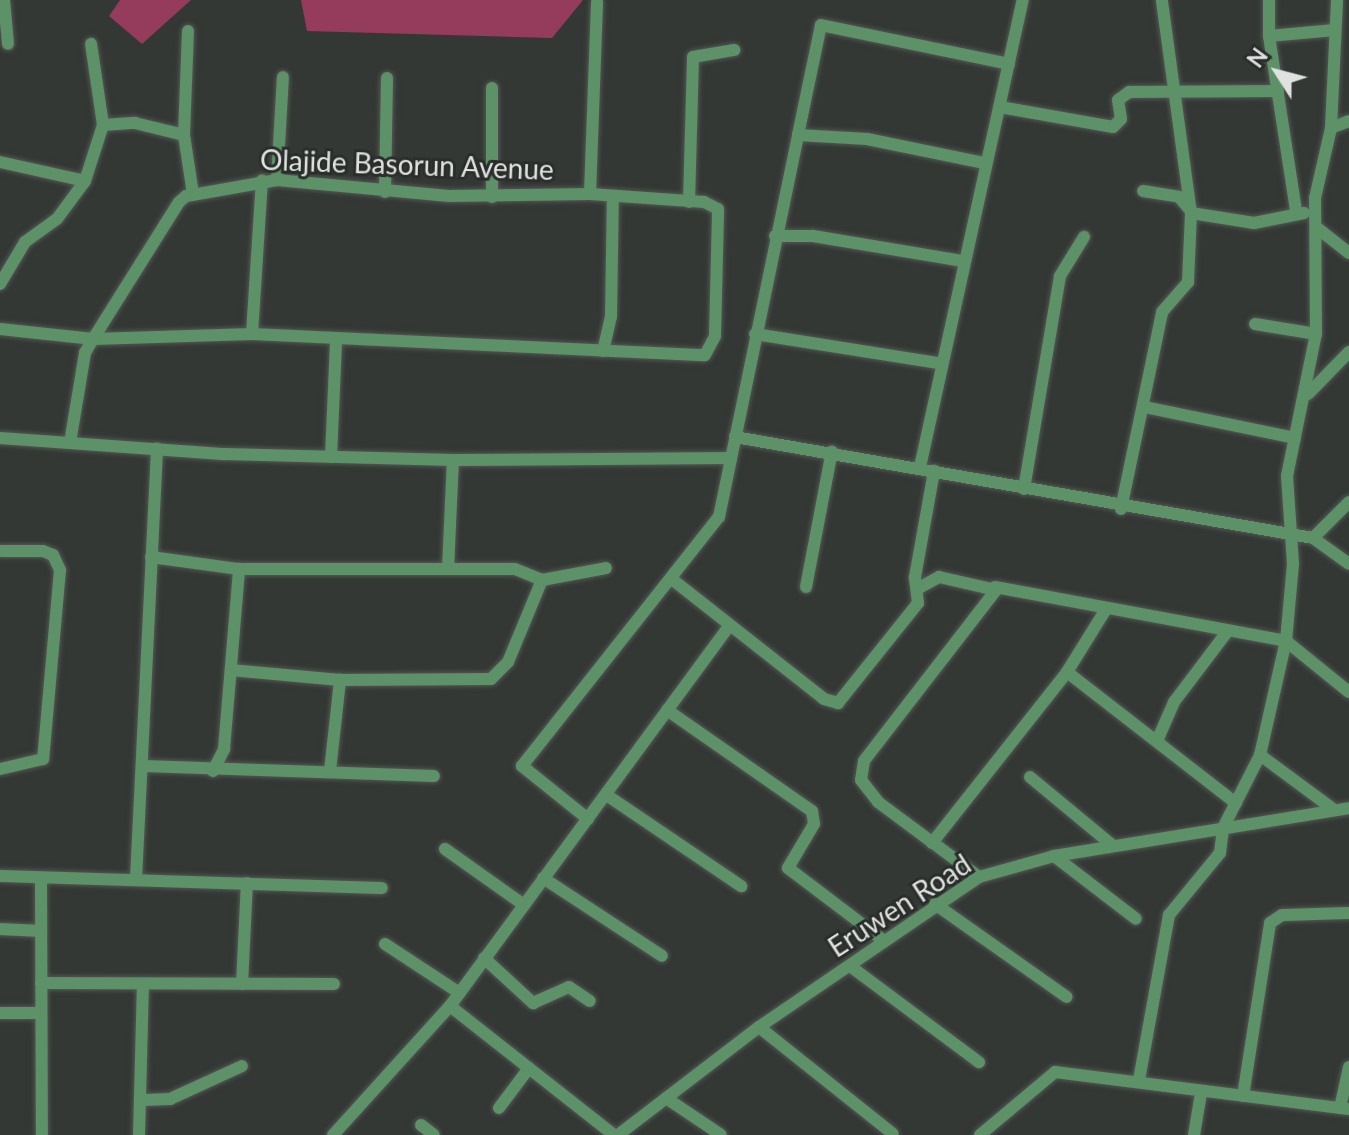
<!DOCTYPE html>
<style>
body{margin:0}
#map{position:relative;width:1349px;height:1135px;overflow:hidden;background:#343835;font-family:Lato,sans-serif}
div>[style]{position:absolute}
.forest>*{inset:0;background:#953b5c}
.roads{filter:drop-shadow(0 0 2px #535754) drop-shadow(0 0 2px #535754)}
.minor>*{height:12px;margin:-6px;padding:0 6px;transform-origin:6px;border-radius:6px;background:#5d9167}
span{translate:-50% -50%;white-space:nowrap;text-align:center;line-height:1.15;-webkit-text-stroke:6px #2a2e2b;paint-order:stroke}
.street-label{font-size:28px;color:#dfe2e0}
.north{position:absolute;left:1237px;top:32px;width:80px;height:80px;-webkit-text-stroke:6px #2a2e2b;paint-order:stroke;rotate:306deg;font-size:22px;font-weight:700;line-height:32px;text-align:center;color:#dfe2e0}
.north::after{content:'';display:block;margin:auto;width:28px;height:36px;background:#dfe2e0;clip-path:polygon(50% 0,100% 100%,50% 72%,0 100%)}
</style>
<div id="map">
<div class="forest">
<div style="clip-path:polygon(120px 0,191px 0,142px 44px,109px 16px)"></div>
<div style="clip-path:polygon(301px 0,583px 0,552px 38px,307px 31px)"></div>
</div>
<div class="roads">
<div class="minor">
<div style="left:4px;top:0;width:44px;rotate:84.8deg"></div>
<div style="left:1269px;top:0;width:36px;rotate:90deg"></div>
<div style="left:1269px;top:36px;width:66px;rotate:-5.2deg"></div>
<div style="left:1269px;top:36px;width:177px;rotate:81.2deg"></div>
<div style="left:492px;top:88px;width:109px;rotate:90deg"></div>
<div style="left:1000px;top:107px;width:115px;rotate:10deg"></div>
<div style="left:1113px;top:127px;width:11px;rotate:-45deg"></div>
<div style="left:1121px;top:119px;width:19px;rotate:-99deg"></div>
<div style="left:1118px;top:100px;width:14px;rotate:-36deg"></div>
<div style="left:1129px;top:92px;width:149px;rotate:-0.4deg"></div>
<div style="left:103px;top:125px;width:32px;rotate:-4deg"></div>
<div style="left:135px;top:123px;width:50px;rotate:13.8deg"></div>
<div style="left:184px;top:135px;width:60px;rotate:81.3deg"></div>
<div style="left:1331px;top:128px;width:19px;rotate:-21deg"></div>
<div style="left:184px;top:135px;width:104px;rotate:-87.8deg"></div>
<div style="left:798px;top:135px;width:112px;rotate:-78.2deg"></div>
<div style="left:821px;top:25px;width:192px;rotate:11.7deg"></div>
<div style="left:0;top:162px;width:87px;rotate:12.6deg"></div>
<div style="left:277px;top:180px;width:103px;rotate:-86.7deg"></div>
<div style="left:1143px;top:191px;width:36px;rotate:9deg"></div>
<div style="left:1179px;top:197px;width:16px;rotate:50deg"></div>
<div style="left:385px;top:192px;width:114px;rotate:-89deg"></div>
<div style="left:590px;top:194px;width:192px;rotate:-87.9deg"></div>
<div style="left:689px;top:202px;width:145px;rotate:-88.4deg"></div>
<div style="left:693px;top:57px;width:42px;rotate:-9.7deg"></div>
<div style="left:1191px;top:213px;width:64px;rotate:9deg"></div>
<div style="left:1254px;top:223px;width:51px;rotate:-11.3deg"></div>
<div style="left:1316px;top:227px;width:42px;rotate:38.2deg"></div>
<div style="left:775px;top:236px;width:38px"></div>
<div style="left:813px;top:236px;width:151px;rotate:9.5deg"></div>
<div style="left:0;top:284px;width:49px;rotate:-59.2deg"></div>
<div style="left:25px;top:242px;width:39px;rotate:-36deg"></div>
<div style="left:57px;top:219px;width:47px;rotate:-53.6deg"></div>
<div style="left:85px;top:181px;width:59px;rotate:-72.2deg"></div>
<div style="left:103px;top:125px;width:82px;rotate:-98.4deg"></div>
<div style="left:1255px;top:324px;width:62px;rotate:9.3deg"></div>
<div style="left:0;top:329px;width:94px;rotate:6.1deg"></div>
<div style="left:93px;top:339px;width:159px;rotate:-1.8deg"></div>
<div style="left:252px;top:334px;width:453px;rotate:2.7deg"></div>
<div style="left:705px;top:355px;width:21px;rotate:-62deg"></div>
<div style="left:715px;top:336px;width:127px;rotate:-88.6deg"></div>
<div style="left:718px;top:209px;width:16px;rotate:-153deg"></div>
<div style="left:704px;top:202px;width:114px;rotate:-176deg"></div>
<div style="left:590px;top:194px;width:141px;rotate:179.2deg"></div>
<div style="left:449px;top:196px;width:173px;rotate:-174.7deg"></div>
<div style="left:277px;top:180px;width:92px;rotate:170deg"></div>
<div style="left:186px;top:196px;width:9px;rotate:139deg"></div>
<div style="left:179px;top:202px;width:162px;rotate:122.1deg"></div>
<div style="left:93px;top:339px;width:16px;rotate:120deg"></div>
<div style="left:85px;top:353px;width:91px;rotate:99.5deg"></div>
<div style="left:252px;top:334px;width:154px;rotate:-86.3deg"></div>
<div style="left:755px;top:334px;width:186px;rotate:9deg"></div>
<div style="left:603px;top:351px;width:35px;rotate:-77deg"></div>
<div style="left:611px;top:317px;width:121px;rotate:-89.1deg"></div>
<div style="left:1308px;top:394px;width:59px;rotate:-45.7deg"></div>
<div style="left:1145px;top:407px;width:153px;rotate:11.7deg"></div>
<div style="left:735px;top:437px;width:587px;rotate:9.91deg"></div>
<div style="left:1313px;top:538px;width:44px;rotate:35.8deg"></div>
<div style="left:0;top:438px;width:226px;rotate:4.1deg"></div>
<div style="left:225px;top:454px;width:228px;rotate:1.5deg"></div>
<div style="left:453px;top:460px;width:278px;rotate:-0.4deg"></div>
<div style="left:331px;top:457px;width:115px;rotate:-87.5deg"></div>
<div style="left:920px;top:467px;width:478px;rotate:-77.6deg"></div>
<div style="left:1024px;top:489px;width:216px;rotate:-80.4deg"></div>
<div style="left:1060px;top:276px;width:46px;rotate:-58.4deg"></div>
<div style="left:1121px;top:509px;width:201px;rotate:-78.2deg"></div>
<div style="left:1162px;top:312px;width:40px;rotate:-49deg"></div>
<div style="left:1188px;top:282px;width:69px;rotate:-87.5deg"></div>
<div style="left:1191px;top:213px;width:215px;rotate:-97.8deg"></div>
<div style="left:1313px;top:538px;width:51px;rotate:-45deg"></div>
<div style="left:0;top:551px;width:43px"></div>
<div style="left:43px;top:551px;width:11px;rotate:22deg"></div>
<div style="left:53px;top:555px;width:17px;rotate:65deg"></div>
<div style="left:60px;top:570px;width:190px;rotate:95.1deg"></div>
<div style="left:43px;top:759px;width:44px;rotate:166.9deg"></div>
<div style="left:151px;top:557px;width:89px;rotate:7.8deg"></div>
<div style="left:239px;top:569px;width:276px"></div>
<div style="left:515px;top:569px;width:29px;rotate:22deg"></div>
<div style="left:448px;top:569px;width:109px;rotate:-87.4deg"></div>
<div style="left:673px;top:580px;width:192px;rotate:38.2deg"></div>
<div style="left:824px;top:699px;width:15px;rotate:16deg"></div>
<div style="left:838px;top:703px;width:128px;rotate:-51.3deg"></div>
<div style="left:918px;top:603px;width:26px;rotate:-97deg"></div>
<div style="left:915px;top:577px;width:108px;rotate:-79.8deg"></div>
<div style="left:806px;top:587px;width:138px;rotate:-79.2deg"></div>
<div style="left:995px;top:587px;width:296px;rotate:10.5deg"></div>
<div style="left:1286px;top:641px;width:81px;rotate:39deg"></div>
<div style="left:917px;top:589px;width:25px;rotate:-29deg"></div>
<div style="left:939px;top:577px;width:58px;rotate:12.8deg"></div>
<div style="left:996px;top:590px;width:216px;rotate:127.7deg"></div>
<div style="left:864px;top:761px;width:19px;rotate:99deg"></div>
<div style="left:861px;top:780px;width:28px;rotate:52deg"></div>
<div style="left:878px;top:802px;width:126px;rotate:36.6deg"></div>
<div style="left:231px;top:670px;width:109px;rotate:5.2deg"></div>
<div style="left:1067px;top:672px;width:214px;rotate:37.8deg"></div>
<div style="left:667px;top:710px;width:177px;rotate:34.9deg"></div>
<div style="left:812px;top:811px;width:13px;rotate:81deg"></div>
<div style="left:814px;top:824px;width:51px;rotate:120.6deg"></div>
<div style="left:788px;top:868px;width:121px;rotate:37.2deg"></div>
<div style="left:1157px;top:741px;width:43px;rotate:-66.4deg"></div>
<div style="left:1174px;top:702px;width:88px;rotate:-52.9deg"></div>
<div style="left:1260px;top:755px;width:91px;rotate:36.5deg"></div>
<div style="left:144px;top:766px;width:290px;rotate:2deg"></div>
<div style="left:213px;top:771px;width:25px;rotate:-63deg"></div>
<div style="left:224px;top:749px;width:181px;rotate:-85.2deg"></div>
<div style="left:330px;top:771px;width:92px;rotate:-83.7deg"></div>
<div style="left:340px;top:680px;width:151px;rotate:-0.4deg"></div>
<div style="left:491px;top:679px;width:24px;rotate:-45deg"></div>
<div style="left:508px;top:662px;width:89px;rotate:-67.5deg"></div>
<div style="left:542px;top:580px;width:65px;rotate:-10.6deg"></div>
<div style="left:1030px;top:777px;width:108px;rotate:39.7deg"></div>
<div style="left:608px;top:796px;width:161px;rotate:34.1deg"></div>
<div style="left:588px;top:819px;width:85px;rotate:-141.2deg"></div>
<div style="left:522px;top:766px;width:318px;rotate:-51.7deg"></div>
<div style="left:719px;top:517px;width:390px;rotate:-78.3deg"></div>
<div style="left:798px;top:135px;width:69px;rotate:3.3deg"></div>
<div style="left:867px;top:139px;width:119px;rotate:11.6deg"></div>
<div style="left:932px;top:843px;width:218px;rotate:-51.7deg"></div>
<div style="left:1067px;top:672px;width:74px;rotate:-58.2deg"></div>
<div style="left:445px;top:849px;width:97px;rotate:35.3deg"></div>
<div style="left:1054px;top:856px;width:103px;rotate:37.5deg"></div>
<div style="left:0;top:876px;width:382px;rotate:1.8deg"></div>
<div style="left:543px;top:878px;width:142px;rotate:33.2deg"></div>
<div style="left:136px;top:879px;width:431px;rotate:-87.2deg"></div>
<div style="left:41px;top:880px;width:255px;rotate:89.8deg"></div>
<div style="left:935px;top:904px;width:161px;rotate:35.2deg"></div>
<div style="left:0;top:929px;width:41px;rotate:2.8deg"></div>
<div style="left:385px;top:944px;width:87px;rotate:33.3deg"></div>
<div style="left:484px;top:958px;width:67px;rotate:42.6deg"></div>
<div style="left:533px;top:1003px;width:39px;rotate:-24deg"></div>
<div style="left:569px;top:987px;width:25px;rotate:34deg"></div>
<div style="left:850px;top:966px;width:161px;rotate:36.7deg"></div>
<div style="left:41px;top:983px;width:293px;rotate:0.2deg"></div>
<div style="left:242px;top:984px;width:101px;rotate:-87.2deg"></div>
<div style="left:450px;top:1006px;width:209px;rotate:38.2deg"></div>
<div style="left:0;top:1013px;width:39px"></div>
<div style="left:759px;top:1027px;width:171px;rotate:38.6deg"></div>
<div style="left:1139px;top:1080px;width:168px;rotate:-79.7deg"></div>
<div style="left:1169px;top:915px;width:80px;rotate:-50.6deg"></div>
<div style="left:1220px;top:853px;width:25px;rotate:-83deg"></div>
<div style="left:1223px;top:828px;width:82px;rotate:-63.1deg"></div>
<div style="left:1260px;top:755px;width:117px;rotate:-77.2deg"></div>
<div style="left:1286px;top:641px;width:77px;rotate:-84.8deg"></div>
<div style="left:1293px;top:564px;width:88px;rotate:-93.9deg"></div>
<div style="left:1287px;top:476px;width:145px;rotate:-78.5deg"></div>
<div style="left:1316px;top:334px;width:136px;rotate:-90.4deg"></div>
<div style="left:1315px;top:198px;width:72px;rotate:-77.1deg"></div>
<div style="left:1331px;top:128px;width:128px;rotate:-87.3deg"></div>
<div style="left:1243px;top:1096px;width:175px;rotate:-81.1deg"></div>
<div style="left:1270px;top:923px;width:14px;rotate:-34deg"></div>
<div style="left:1282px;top:915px;width:67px;rotate:-1.7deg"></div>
<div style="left:666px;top:1098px;width:66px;rotate:33.9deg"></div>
<div style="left:144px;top:1100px;width:26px;rotate:-2deg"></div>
<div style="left:170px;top:1099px;width:79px;rotate:-24.6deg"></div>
<div style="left:499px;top:1108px;width:50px;rotate:-53.1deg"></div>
<div style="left:1340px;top:1108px;width:42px;rotate:-77.6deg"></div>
<div style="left:421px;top:1125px;width:16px;rotate:38deg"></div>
<div style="left:139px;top:1135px;width:151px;rotate:-88.5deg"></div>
<div style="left:333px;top:1135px;width:174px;rotate:-47.8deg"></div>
<div style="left:450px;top:1006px;width:471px;rotate:-53.7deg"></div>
<div style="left:618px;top:1135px;width:178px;rotate:-37.5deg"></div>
<div style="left:759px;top:1027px;width:266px;rotate:-34.3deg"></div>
<div style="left:979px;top:877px;width:78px;rotate:-15.6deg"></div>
<div style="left:1054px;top:856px;width:299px;rotate:-9.2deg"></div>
<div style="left:980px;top:1135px;width:98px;rotate:-40deg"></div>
<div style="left:1055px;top:1072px;width:296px;rotate:7.2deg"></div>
<div style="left:1194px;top:1135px;width:43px;rotate:-80.5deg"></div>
</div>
</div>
<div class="street-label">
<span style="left:407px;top:164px;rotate:2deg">Olajide Basorun Avenue</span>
<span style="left:899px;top:905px;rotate:-33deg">Eruwen Road</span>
</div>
<div class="north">N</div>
</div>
